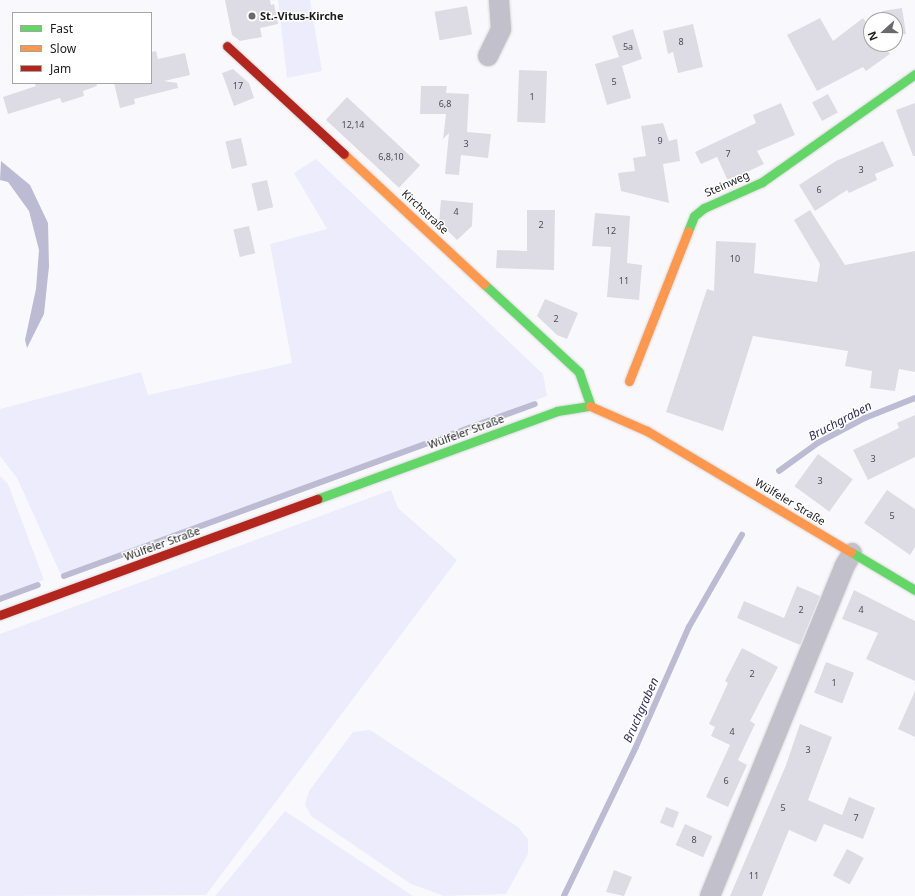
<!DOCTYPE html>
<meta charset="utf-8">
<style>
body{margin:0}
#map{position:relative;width:915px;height:896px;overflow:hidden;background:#f9f9fd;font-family:"Noto Sans",sans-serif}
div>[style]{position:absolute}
.green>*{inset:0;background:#ececfc}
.water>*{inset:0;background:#bcbbd3}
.stream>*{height:5.5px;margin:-2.75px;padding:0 2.75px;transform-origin:2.75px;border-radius:2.75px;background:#bcbbd3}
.building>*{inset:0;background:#dddce5;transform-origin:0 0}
.roads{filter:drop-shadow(0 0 1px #d7d7d9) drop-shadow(0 0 1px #d7d7d9)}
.street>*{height:20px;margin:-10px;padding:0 10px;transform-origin:10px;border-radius:10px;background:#c1c0cb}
.fast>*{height:9px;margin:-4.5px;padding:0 4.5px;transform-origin:4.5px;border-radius:4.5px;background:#63d668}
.slow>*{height:9px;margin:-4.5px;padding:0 4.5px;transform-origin:4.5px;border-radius:4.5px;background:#ff974d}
.jam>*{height:9px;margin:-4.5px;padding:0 4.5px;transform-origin:4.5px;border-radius:4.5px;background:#b3261e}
.dots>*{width:11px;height:11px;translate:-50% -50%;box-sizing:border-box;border:2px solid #fff;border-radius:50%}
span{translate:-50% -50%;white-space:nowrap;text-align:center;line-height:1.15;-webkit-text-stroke:3px #fff;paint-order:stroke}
.number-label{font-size:9px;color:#4d4d50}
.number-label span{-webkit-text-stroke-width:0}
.poi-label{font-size:11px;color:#1d1d1f;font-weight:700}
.left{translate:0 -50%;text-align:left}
.street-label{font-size:11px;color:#1d1d1f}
.water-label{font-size:12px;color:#332d5a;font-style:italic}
.legend{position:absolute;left:12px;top:12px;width:140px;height:72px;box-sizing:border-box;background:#fff;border:1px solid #a5a5a5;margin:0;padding:5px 7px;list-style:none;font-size:12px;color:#1d1d1f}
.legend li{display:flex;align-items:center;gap:8px;height:20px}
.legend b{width:20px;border:1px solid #a5a5a5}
.north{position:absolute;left:863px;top:12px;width:40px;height:40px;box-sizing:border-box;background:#fff;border:1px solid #a5a5a5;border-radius:50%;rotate:249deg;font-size:11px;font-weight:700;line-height:16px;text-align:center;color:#1d1d1f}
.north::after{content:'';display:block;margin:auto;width:14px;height:18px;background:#6a6a6d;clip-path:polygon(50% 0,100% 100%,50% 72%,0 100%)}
</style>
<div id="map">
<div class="green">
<div style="clip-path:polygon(278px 0,310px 0,322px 71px,287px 78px)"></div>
<div style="clip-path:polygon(316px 159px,543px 374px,547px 396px,61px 575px,17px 478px,0 456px,0 409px,141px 372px,148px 395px,292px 363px,270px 244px,327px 229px,294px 173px)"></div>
<div style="clip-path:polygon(0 476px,8px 484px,44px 580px,0 596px)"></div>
<div style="clip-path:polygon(391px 490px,398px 508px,457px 560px,206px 895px,0 896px,0 634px)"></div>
<div style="clip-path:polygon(370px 730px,518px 827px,528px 839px,528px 854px,506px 894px,444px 896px,411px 884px,311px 816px,305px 804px,309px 791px,353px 732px)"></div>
<div style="clip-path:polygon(285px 811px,413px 896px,215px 896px)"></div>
</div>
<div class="water">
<div style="clip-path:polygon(1px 161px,30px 185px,48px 223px,49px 266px,44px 314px,27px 348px,25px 340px,36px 289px,39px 250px,29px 211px,8px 182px,0 180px)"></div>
</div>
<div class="stream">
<div style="left:779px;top:471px;width:48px;rotate:-35.7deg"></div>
<div style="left:818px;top:443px;width:53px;rotate:-28deg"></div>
<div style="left:865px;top:418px;width:54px;rotate:-21.8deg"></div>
<div style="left:64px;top:576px;width:501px;rotate:-20.06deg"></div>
<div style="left:0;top:599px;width:40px;rotate:-20.2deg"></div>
<div style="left:564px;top:896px;width:165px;rotate:-64.2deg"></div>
<div style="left:636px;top:747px;width:131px;rotate:-66.2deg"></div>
<div style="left:689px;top:627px;width:106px;rotate:-60.1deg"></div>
</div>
<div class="building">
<div style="clip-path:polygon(225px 0,270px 0,271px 5px,274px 4px,278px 24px,260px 28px,262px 37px,240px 41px,232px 35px)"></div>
<div style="left:467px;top:6px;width:29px;height:33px;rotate:80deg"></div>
<div style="clip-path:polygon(902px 8px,906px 34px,895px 36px,895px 20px,883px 20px,882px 11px)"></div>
<div style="clip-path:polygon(820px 18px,833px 41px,863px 18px,871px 29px,871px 44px,882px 44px,890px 54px,866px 71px,863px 67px,817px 91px,787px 35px)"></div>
<div style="clip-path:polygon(693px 24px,703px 67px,678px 73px,673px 52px,668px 54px,663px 31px)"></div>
<div style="clip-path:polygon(633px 29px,642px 59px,622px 66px,631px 98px,607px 105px,595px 64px,619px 57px,612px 36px)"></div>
<div style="clip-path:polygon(156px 51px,158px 59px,185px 53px,190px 75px,164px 81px,177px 83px,178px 88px,134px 99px,135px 104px,120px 108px,114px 83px,151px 83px,151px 52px)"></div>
<div style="clip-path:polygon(233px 69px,249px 83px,254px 98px,234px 106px,222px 73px)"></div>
<div style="left:519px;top:70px;width:28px;height:52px;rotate:2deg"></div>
<div style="clip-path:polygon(34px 83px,96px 83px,97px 86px,83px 91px,84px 96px,62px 103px,60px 98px,8px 114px,3px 97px,36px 86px)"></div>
<div style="clip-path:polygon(421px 86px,447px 86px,446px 93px,469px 94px,467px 132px,491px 134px,488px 158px,461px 155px,459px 175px,445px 174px,449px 133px,443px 139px,446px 114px,420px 114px)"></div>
<div style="left:828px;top:94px;width:21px;height:18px;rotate:62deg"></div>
<div style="left:347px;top:97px;width:100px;height:31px;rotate:43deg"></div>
<div style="clip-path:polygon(781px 103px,795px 135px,757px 151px,764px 164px,728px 181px,717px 157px,701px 164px,695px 152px,756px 123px,753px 115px)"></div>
<div style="clip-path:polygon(915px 103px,915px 156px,913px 156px,896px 110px)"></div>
<div style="clip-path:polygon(663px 123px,669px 141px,677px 139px,680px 161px,663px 164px,669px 203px,621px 191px,618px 173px,635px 171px,633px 158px,646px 156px,641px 126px)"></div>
<div style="left:241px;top:138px;width:28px;height:16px;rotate:77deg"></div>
<div style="clip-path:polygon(883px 141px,894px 166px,875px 174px,877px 180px,849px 193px,847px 190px,815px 211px,799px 185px,836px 161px)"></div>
<div style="left:267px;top:180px;width:28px;height:16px;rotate:77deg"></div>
<div style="clip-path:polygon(441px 200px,473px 203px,472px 226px,457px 240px,439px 222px)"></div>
<div style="clip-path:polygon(527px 210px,555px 210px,554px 270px,496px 268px,497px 250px,527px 251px)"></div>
<div style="clip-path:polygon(810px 210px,845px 265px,915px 251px,915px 372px,899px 369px,895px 391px,870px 388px,872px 371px,845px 366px,848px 351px,753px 336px,723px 431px,666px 412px,707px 289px,714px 291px,716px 241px,756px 243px,754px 273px,817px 282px,820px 264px,794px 220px)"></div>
<div style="clip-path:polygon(595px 213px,630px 216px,627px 263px,642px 265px,639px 300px,607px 297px,611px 247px,592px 246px)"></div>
<div style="left:249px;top:226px;width:28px;height:16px;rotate:77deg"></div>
<div style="clip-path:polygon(545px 299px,578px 313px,567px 339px,557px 335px,537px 316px)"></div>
<div style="clip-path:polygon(915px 415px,915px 457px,868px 480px,853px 450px,899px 428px,897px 423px)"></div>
<div style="left:818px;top:454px;width:43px;height:40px;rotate:36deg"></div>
<div style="clip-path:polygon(887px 490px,915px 509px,915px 547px,910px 555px,864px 523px)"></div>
<div style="clip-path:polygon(797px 586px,820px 596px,800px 645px,737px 618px,744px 601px,784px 618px)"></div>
<div style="clip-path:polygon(854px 590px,915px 621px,915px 681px,866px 659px,878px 633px,842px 619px)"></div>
<div style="clip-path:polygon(742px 648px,778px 667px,750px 721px,755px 724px,738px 760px,747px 765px,728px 807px,706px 797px,730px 745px,711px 736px,715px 727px,709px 724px,728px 683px,725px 681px)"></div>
<div style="left:826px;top:662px;width:30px;height:33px;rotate:21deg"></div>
<div style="clip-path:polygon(915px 691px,915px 737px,898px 729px)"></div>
<div style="clip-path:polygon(800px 724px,832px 737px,808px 800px,842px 815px,849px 797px,875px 808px,863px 839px,824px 824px,816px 842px,789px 830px,762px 896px,730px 896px,786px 765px)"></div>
<div style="left:666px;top:807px;width:14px;height:17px;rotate:21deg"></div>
<div style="left:685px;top:824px;width:30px;height:23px;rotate:24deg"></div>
<div style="left:847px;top:849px;width:19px;height:30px;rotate:28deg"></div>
<div style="clip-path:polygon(614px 870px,632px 877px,624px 896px,606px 892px)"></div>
</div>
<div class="roads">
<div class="street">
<div style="left:488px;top:56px;width:30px;rotate:-64deg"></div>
<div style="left:501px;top:29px;width:29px;rotate:-94deg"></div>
<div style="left:710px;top:896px;width:355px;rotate:-67.8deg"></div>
<div style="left:844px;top:567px;width:16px;rotate:-60deg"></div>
</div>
<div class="fast">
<div style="left:688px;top:231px;width:16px;rotate:-68deg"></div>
<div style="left:694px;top:216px;width:13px;rotate:-39deg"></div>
<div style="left:704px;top:208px;width:64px;rotate:-24.1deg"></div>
<div style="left:762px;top:182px;width:187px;rotate:-35.2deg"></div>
<div style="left:484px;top:284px;width:129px;rotate:42.8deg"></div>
<div style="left:579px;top:372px;width:36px;rotate:71deg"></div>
<div style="left:317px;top:499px;width:256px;rotate:-20.1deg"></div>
<div style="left:557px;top:411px;width:33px;rotate:-9deg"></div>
<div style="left:851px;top:552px;width:74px;rotate:30.7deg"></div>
</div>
<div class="slow">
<div style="left:344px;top:154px;width:191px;rotate:42.9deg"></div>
<div style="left:629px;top:381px;width:161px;rotate:-68.5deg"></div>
<div style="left:590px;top:406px;width:62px;rotate:23.7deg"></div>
<div style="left:647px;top:431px;width:237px;rotate:30.7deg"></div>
</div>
<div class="jam">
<div style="left:227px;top:46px;width:159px;rotate:42.7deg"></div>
<div style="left:0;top:615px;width:338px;rotate:-20.1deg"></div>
</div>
</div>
<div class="dots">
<div style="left:252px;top:16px;background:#6a6a6d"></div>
</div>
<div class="number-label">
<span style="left:681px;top:42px">8</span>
<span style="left:628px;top:47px">5a</span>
<span style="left:614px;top:82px">5</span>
<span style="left:238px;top:86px">17</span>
<span style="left:532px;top:97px">1</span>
<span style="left:445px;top:104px">6,8</span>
<span style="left:353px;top:125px">12,14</span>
<span style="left:660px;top:141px">9</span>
<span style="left:466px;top:144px">3</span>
<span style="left:728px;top:154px">7</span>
<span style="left:391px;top:157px">6,8,10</span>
<span style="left:861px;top:170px">3</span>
<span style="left:819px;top:190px">6</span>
<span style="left:456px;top:212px">4</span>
<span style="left:541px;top:225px">2</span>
<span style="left:611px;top:231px">12</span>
<span style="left:735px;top:259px">10</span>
<span style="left:624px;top:281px">11</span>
<span style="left:556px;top:319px">2</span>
<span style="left:873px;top:459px">3</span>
<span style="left:820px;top:481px">3</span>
<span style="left:892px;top:516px">5</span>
<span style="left:801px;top:610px">2</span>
<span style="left:861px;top:610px">4</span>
<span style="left:752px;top:674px">2</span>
<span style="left:834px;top:683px">1</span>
<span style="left:732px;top:732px">4</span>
<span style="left:808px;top:750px">3</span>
<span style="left:726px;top:781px">6</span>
<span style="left:783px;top:808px">5</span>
<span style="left:856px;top:818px">7</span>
<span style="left:694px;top:840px">8</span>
<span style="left:754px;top:876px">11</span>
</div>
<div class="poi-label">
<span class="left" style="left:260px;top:16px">St.-Vitus-Kirche</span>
</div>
<div class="street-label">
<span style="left:727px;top:184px;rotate:-24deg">Steinweg</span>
<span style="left:425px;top:212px;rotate:43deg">Kirchstraße</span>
<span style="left:466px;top:432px;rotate:-20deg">Wülfeler Straße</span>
<span style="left:790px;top:502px;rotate:31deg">Wülfeler Straße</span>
<span style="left:162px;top:544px;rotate:-20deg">Wülfeler Straße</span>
</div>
<div class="water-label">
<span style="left:840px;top:421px;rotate:-28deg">Bruchgraben</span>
<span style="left:641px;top:710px;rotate:-66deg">Bruchgraben</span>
</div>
<ul class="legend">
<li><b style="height:5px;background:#63d668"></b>Fast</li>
<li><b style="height:5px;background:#ff974d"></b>Slow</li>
<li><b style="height:5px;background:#b3261e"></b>Jam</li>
</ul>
<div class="north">N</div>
</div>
